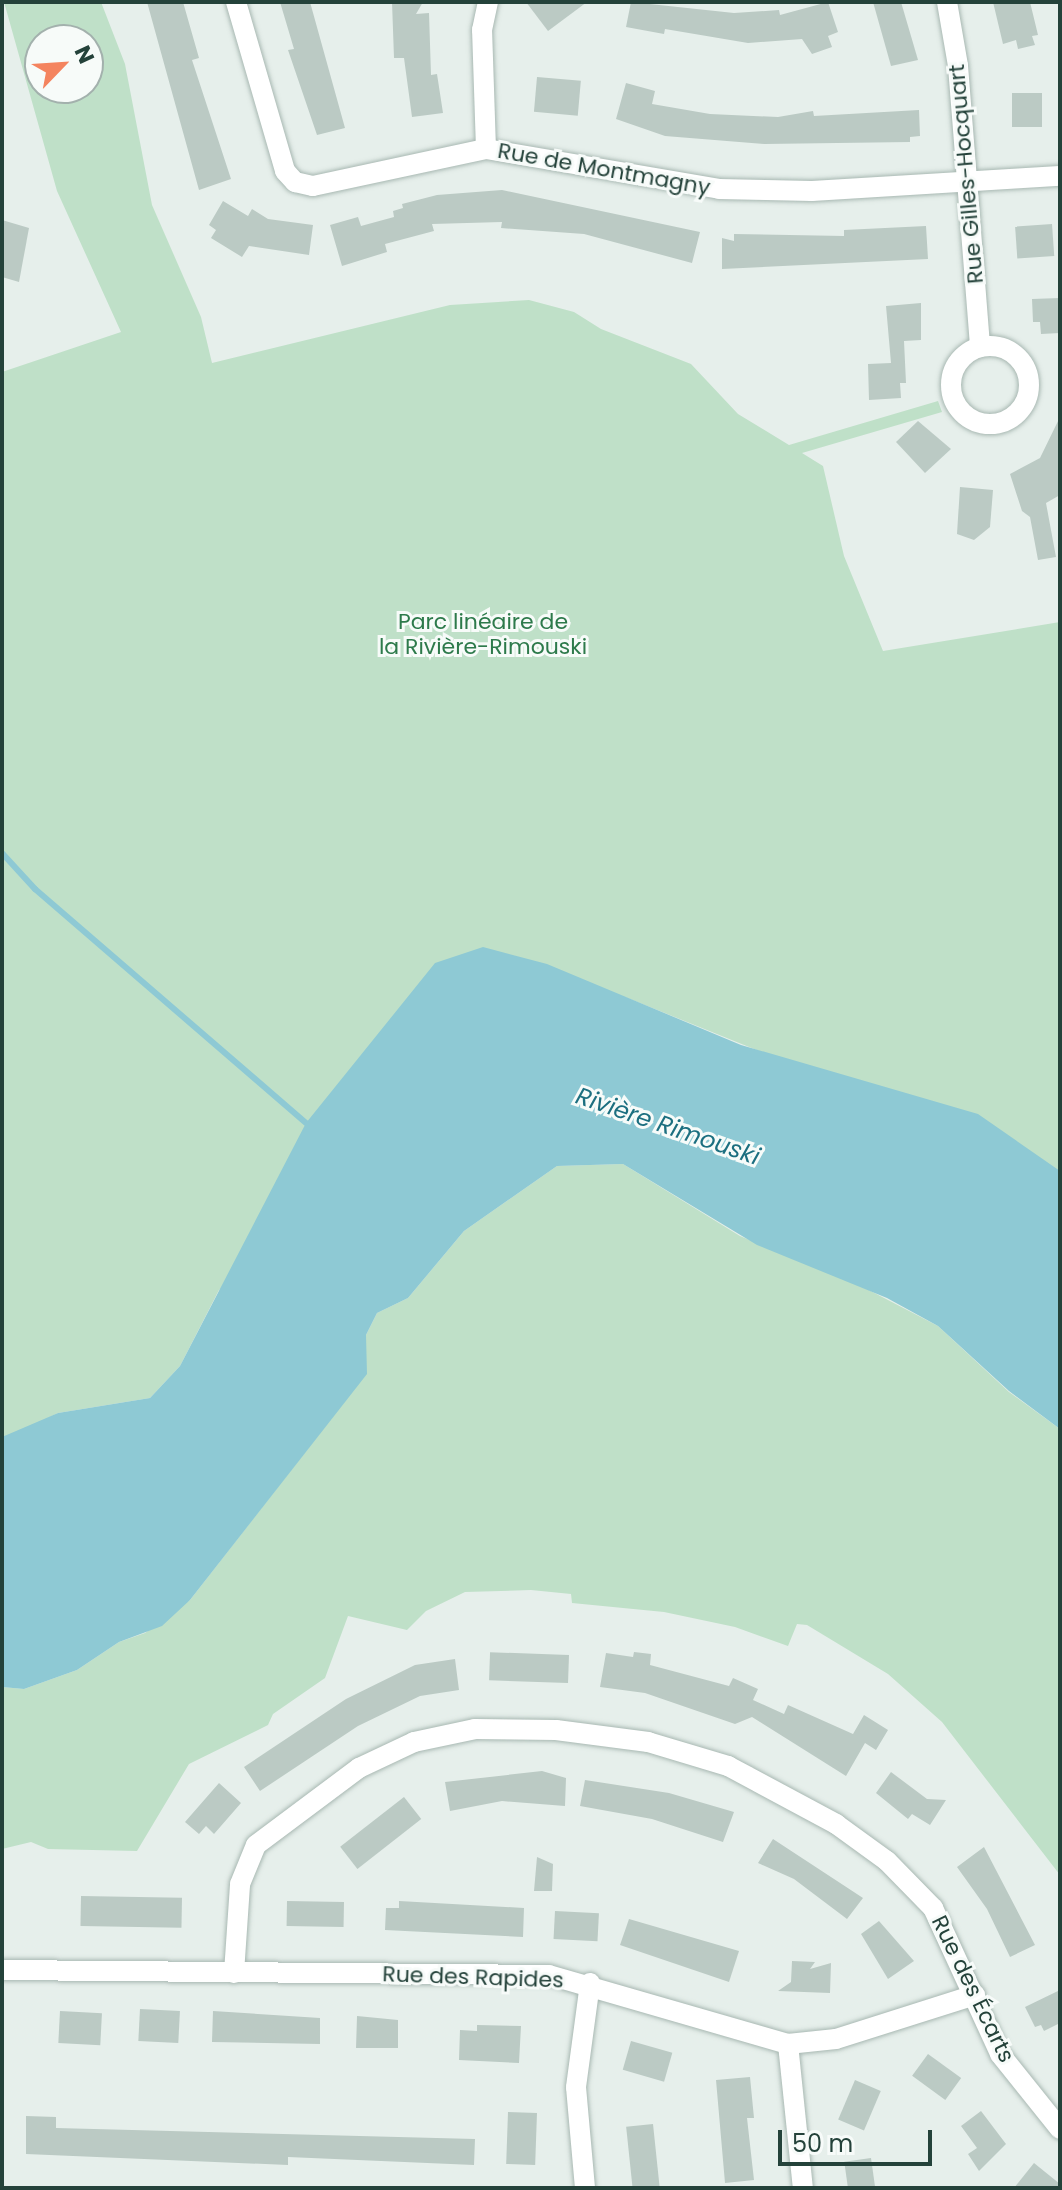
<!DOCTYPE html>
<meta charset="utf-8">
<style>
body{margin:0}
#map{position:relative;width:1062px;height:2190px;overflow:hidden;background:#e6efeb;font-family:Poppins,sans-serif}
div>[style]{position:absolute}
.green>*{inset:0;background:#bfe0c8}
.water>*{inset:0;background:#8ec9d4}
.stream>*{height:6px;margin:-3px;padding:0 3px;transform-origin:3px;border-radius:3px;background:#8ec9d4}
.building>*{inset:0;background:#bbcac4;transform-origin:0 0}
.roads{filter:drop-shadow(0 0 2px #a8b8b2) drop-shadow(0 0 2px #a8b8b2)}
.minor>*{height:20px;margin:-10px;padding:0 10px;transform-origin:10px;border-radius:10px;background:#fff}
.minor>.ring{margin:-10px;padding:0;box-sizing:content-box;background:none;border:20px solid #fff;border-radius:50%}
span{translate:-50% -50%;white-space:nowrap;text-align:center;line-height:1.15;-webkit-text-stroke:6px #f7fbf9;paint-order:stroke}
.street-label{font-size:22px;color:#24423a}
.park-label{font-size:22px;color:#2d7a4b}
.water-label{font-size:24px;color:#1c6f80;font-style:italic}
.frame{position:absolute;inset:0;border:4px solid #24423a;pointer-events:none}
.north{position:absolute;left:24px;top:24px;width:80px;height:80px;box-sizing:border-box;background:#f7fbf9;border:2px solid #a3b1ad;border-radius:50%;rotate:65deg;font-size:22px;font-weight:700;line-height:32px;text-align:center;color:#24423a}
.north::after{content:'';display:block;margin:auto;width:28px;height:36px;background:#f4845f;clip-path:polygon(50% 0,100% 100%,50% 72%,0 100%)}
.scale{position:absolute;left:778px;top:2130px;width:154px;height:36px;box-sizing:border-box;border:4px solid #24423a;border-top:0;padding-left:10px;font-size:24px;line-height:28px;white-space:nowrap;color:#24423a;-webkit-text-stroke:6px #f7fbf9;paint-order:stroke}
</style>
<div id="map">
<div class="green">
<div style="clip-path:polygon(evenodd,4px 2px,101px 2px,125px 64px,152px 205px,201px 317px,212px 363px,450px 305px,529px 300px,574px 312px,601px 329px,691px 364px,738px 414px,789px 445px,938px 401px,942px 412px,802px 453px,823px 466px,844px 556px,883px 651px,1060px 622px,1060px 1172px,625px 997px,219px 1290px,180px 1366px,150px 1398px,58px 1413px,2px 1441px,2px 372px,121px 332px,57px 191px,4px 2px,40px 40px,88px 40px,88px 88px,40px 88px,40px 40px)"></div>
<div style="clip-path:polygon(623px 1164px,740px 1236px,861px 1286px,938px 1326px,1009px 1392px,1060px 1429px,1060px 1875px,942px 1722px,888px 1674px,807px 1625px,797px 1624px,788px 1646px,735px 1627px,664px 1612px,572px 1603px,571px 1594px,531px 1590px,465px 1592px,426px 1611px,407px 1630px,348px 1616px,325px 1678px,273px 1714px,268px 1725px,189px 1764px,137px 1851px,48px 1849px,31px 1842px,2px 1849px,2px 1687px,24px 1689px,77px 1670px,119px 1642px,145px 1633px,190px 1600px,366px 1374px,366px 1335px,377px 1313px,408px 1298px,464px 1231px,557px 1166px)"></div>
</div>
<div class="water">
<div style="clip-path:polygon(483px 947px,547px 964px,741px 1045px,978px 1114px,1060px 1171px,1060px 1429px,1009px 1391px,938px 1326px,887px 1298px,757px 1245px,623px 1164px,557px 1166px,464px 1231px,408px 1298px,377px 1313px,366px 1335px,367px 1374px,190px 1600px,162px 1626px,119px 1642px,77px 1670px,24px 1689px,2px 1687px,2px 1437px,58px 1413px,150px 1398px,180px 1366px,306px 1123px,435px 963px)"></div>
</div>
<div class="stream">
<div style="left:2px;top:853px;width:49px;rotate:47.5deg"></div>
<div style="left:35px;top:889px;width:358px;rotate:40.8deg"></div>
</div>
<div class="building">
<div style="clip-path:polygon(147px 2px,183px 2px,199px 58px,192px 60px,231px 179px,199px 190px)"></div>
<div style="clip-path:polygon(280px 2px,310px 2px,345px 128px,317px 135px,288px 50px,294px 49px)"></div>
<div style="clip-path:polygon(392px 2px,423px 2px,416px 14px,429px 13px,431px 75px,437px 74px,443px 113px,412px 117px,404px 58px,394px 58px)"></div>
<div style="clip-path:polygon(526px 2px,587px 2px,548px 31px)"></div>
<div style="clip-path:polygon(631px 2px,734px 13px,779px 10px,780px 15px,828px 2px,838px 32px,828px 36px,832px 47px,812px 54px,802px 39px,748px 43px,665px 29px,664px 34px,626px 27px)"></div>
<div style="clip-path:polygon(873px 2px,901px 2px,918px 60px,891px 66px)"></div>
<div style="clip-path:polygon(993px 2px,1030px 2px,1038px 35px,1032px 36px,1035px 45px,1018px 49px,1016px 40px,1003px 44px)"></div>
<div style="left:537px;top:77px;width:44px;height:35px;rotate:5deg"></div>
<div style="clip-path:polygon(626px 83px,655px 91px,652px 104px,710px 114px,778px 117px,813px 111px,814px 116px,919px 110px,920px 136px,910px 137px,910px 142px,764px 144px,665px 136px,616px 119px)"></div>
<div style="left:1012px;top:93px;width:30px;height:34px"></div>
<div style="clip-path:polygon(502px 190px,700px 232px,692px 263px,584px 234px,501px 228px,502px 222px,432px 224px,434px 231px,385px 244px,387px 252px,342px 266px,330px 225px,358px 217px,361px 226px,394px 217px,393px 211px,403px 208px,402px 204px,437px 195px)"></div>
<div style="clip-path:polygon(223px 201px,248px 216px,252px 209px,268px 219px,313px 225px,309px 255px,249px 246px,242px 257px,211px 238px,216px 230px,209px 225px)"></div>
<div style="clip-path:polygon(2px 220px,29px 228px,19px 282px,2px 277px)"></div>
<div style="left:1052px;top:224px;width:32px;height:37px;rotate:86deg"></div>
<div style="clip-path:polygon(926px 226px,928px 259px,722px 269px,722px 238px,734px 241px,734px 234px,844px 236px,844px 230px)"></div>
<div style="clip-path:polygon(1060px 298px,1060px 333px,1041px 334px,1040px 322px,1033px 322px,1032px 299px)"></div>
<div style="clip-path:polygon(921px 303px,921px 340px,904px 341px,906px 383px,900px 383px,901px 398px,869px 400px,868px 364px,891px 363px,886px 306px)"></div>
<div style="clip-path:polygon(1060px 417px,1060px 495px,1046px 503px,1056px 557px,1038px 560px,1030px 517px,1022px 511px,1010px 474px,1040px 458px)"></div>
<div style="clip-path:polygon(918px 421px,951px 449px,925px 473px,896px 442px)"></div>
<div style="clip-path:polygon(960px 487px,993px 490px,990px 527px,974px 540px,957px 534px)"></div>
<div style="clip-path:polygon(634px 1652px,651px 1654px,650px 1665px,729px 1686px,733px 1678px,758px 1689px,753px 1700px,784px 1714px,788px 1705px,853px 1734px,864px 1715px,888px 1730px,876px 1750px,865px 1743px,846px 1776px,752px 1717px,735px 1724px,645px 1693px,600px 1687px,606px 1653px,633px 1657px)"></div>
<div style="left:569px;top:1655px;width:28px;height:79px;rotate:92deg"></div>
<div style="clip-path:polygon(455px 1659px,459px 1690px,420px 1696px,358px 1726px,260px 1791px,244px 1767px,346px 1699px,415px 1665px)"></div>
<div style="clip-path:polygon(542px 1771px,566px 1778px,565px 1806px,502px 1801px,450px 1811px,445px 1782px)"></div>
<div style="clip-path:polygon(891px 1772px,927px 1799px,946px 1800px,930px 1825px,912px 1814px,908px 1819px,876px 1793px)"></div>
<div style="clip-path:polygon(585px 1780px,669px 1793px,734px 1812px,723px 1842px,652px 1819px,580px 1806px)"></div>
<div style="clip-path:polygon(219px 1783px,241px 1803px,214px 1834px,206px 1826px,199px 1834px,185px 1822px)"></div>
<div style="left:404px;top:1797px;width:28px;height:81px;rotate:52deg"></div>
<div style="clip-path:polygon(773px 1839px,863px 1898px,847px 1919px,794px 1879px,758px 1863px)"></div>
<div style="clip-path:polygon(984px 1847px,1035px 1945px,1010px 1957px,987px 1909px,957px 1867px)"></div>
<div style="clip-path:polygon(537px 1857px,553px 1864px,552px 1891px,534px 1891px)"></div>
<div style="left:81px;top:1896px;width:101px;height:30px;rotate:1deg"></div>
<div style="left:287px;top:1901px;width:57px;height:25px;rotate:1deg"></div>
<div style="clip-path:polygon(399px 1901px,524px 1908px,523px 1937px,385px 1930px,386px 1908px,399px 1908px)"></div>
<div style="left:555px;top:1911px;width:44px;height:28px;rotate:3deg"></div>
<div style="clip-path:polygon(629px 1919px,739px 1951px,729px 1982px,620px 1945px)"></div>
<div style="clip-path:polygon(879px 1921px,914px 1961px,888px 1979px,861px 1934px)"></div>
<div style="clip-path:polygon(792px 1961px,815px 1962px,810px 1969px,831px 1963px,830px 1993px,778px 1991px,791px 1982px)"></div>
<div style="clip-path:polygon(1060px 1990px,1060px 2023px,1044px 2031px,1041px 2025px,1035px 2027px,1025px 2007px)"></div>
<div style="left:140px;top:2009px;width:40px;height:32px;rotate:3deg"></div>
<div style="left:60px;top:2011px;width:42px;height:32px;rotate:3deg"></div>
<div style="clip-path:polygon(213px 2011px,320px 2018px,320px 2044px,212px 2042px)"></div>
<div style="clip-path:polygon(357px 2016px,398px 2020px,398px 2048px,356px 2048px)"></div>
<div style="clip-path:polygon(477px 2025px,521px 2026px,519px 2063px,459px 2060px,460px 2030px,477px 2031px)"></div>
<div style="left:631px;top:2041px;width:43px;height:30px;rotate:16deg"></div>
<div style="left:928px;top:2054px;width:41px;height:27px;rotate:36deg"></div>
<div style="clip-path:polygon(750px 2077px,754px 2118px,747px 2118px,754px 2180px,725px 2183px,716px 2080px)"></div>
<div style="left:855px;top:2080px;width:28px;height:43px;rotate:23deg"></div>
<div style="clip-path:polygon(981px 2111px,1006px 2144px,979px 2171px,968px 2154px,977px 2148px,961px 2126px)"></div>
<div style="left:508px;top:2112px;width:29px;height:52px;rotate:2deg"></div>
<div style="clip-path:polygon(26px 2116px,56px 2117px,56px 2128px,475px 2139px,474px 2165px,288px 2157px,288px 2165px,26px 2154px)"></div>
<div style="left:653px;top:2124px;width:64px;height:27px;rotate:84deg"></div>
<div style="left:871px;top:2158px;width:30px;height:27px;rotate:82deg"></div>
<div style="clip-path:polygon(1034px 2163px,1060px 2184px,1060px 2188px,1014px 2188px)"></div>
</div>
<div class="roads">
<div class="minor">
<div style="left:236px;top:2px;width:176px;rotate:73.8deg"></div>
<div style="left:285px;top:171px;width:15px;rotate:48deg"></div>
<div style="left:295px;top:182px;width:18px;rotate:13deg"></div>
<div style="left:313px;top:186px;width:177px;rotate:-12.1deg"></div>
<div style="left:486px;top:149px;width:236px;rotate:9.7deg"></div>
<div style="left:719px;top:189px;width:93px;rotate:1.2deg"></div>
<div style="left:812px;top:191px;width:248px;rotate:-3.5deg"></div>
<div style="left:947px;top:2px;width:65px;rotate:80.2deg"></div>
<div style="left:958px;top:66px;width:282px;rotate:85.5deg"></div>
<div style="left:486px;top:149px;width:119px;rotate:-91.9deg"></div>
<div style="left:482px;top:30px;width:29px;rotate:-78deg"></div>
<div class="ring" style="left:951px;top:346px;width:58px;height:58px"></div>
<div style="left:2px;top:1970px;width:547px;rotate:0.52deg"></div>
<div style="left:549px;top:1975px;width:249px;rotate:16.1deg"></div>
<div style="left:788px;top:2044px;width:48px;rotate:-5.9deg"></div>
<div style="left:836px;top:2039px;width:146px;rotate:-17.6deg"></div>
<div style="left:234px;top:1973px;width:89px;rotate:-86.1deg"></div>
<div style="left:240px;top:1884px;width:42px;rotate:-67.7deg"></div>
<div style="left:256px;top:1845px;width:129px;rotate:-36.8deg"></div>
<div style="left:359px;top:1768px;width:61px;rotate:-25.3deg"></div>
<div style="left:414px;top:1742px;width:62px;rotate:-12deg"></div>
<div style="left:475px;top:1729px;width:81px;rotate:0.7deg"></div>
<div style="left:556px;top:1730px;width:93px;rotate:7.4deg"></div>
<div style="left:648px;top:1742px;width:84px;rotate:16.7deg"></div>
<div style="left:728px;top:1766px;width:123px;rotate:28.2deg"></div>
<div style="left:836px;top:1824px;width:63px;rotate:36deg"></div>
<div style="left:887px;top:1861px;width:66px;rotate:45.6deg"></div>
<div style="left:933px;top:1908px;width:161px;rotate:65.3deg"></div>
<div style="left:1000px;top:2054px;width:96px;rotate:51.3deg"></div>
<div style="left:788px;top:2044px;width:145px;rotate:84.1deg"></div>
<div style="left:585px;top:2188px;width:101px;rotate:-95.1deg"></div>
<div style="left:576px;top:2087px;width:105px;rotate:-82.3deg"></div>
</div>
</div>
<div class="street-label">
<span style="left:604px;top:169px;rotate:10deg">Rue de Montmagny</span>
<span style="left:966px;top:174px;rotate:-95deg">Rue Gilles-Hocquart</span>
<span style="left:473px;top:1977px;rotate:2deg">Rue des Rapides</span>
<span style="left:973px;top:1989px;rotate:64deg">Rue des Écarts</span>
</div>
<div class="park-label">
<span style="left:483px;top:634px">Parc linéaire de<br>la Rivière-Rimouski</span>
</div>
<div class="water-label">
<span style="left:668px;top:1126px;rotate:19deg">Rivière Rimouski</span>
</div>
<div class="frame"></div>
<div class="north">N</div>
<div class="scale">50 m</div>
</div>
